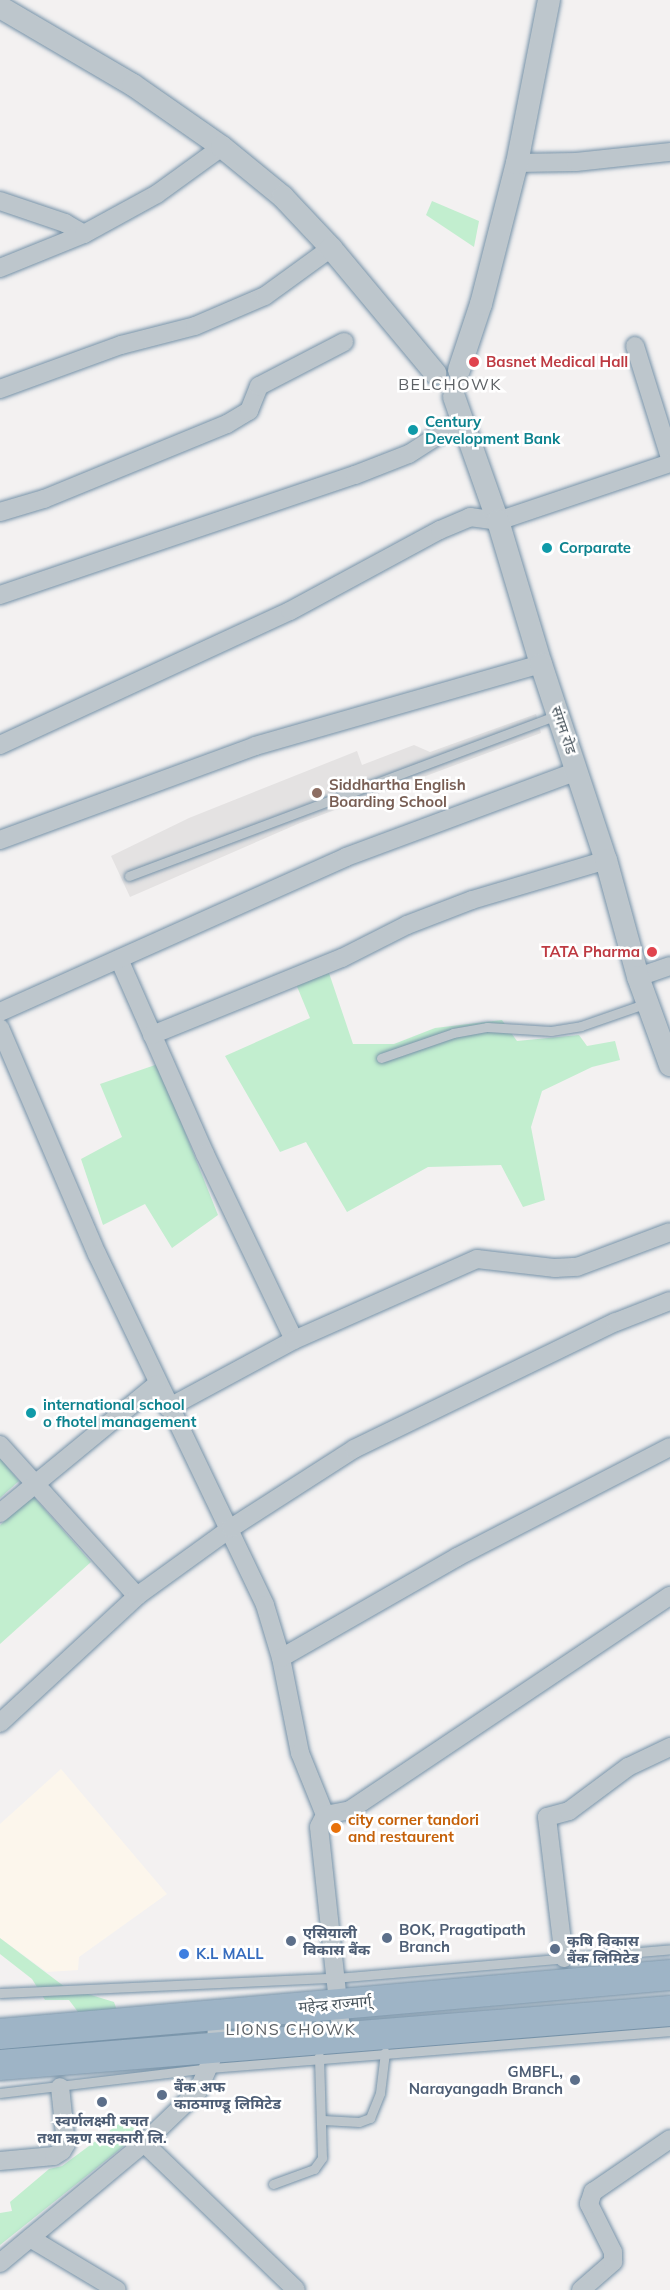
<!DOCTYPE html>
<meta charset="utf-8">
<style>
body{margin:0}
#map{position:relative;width:670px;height:2290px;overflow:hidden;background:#f3f1f1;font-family:Mulish,"Noto Sans Devanagari",sans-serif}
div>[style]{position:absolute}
.commercial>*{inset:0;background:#fcf6ec}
.education>*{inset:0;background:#e4e2e2}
.green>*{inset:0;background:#c2eecf}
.roads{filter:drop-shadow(0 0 2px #7692a8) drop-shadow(0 0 2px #7692a8)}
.service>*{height:9px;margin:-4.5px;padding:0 4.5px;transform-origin:4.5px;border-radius:4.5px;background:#bdc6cc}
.minor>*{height:18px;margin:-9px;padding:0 9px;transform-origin:9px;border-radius:9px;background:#bdc6cc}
.tertiary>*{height:22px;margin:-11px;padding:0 11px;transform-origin:11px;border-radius:11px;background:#bdc6cc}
.trunk>*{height:30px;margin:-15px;padding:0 15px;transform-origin:15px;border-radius:15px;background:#9eb4c6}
.dots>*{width:16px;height:16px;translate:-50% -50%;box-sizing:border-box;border:3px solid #fff;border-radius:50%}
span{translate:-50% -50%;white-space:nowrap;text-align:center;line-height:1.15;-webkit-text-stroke:5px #fff;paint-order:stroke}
.health-label{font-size:15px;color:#be3a42;font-weight:700}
.left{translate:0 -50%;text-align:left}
.right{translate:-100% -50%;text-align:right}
.culture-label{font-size:15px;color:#0d838f;font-weight:700}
.street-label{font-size:15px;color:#49555d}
.education-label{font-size:15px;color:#785e54;font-weight:700}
.food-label{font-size:15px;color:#c56008;font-weight:700}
.service-label{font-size:15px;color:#4e5e75;font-weight:700}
.shop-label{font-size:15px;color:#366cbe;font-weight:700}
.neighbourhood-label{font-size:16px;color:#5d6165;letter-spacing:1.5px}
</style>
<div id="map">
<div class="commercial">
<div style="clip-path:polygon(61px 1769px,167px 1894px,79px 1957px,78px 1970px,47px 1972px,0 1938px,0 1824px)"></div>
</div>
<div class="education">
<div style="clip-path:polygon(536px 714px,541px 733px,300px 823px,130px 897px,111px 856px,189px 818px,357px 751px,362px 765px,414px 745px,430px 752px)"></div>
</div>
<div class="green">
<div style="clip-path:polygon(432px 201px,479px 221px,474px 247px,426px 215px)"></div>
<div style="clip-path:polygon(329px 973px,353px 1044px,394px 1044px,435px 1028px,502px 1020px,517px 1041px,579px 1035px,587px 1046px,615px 1041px,620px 1060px,592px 1067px,542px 1091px,531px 1127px,545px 1200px,523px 1207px,501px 1165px,428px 1167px,347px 1212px,306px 1142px,280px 1152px,225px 1056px,310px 1018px,296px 984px)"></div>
<div style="clip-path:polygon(158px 1064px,218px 1215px,172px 1248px,145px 1204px,103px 1225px,81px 1159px,122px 1137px,100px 1084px)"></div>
<div style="clip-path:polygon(0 1458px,19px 1481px,0 1498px)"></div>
<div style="clip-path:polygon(33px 1496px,91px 1562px,0 1644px,0 1525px)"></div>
<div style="clip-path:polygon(0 1938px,65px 1987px,114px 2002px,118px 2013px,81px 2016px,69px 2000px,45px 2000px,32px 1979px,0 1954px)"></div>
<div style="clip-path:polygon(120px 2123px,143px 2131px,0 2245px,0 2213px,12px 2211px,10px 2202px,49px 2169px,62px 2166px)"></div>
</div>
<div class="roads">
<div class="service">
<div style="left:129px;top:876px;width:457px;rotate:-20.6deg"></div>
<div style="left:381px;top:1058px;width:76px;rotate:-19.1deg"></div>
<div style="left:453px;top:1033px;width:35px;rotate:-10deg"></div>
<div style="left:487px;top:1027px;width:64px;rotate:3.6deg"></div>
<div style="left:551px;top:1031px;width:30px;rotate:-9deg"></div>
<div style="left:581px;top:1026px;width:70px;rotate:-19.2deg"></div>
<div style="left:0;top:1993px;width:335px;rotate:-2.6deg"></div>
<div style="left:335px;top:1978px;width:336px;rotate:-4.9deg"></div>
<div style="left:0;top:2093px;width:212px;rotate:-6.8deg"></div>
<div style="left:211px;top:2068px;width:460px;rotate:-4.6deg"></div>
<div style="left:323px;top:2120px;width:36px;rotate:3deg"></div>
<div style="left:359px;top:2122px;width:12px;rotate:-20deg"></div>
<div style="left:370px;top:2118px;width:27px;rotate:-68deg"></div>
<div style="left:380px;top:2093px;width:41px;rotate:-83deg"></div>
<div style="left:273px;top:2184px;width:44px;rotate:-20.1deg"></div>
<div style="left:314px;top:2169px;width:14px;rotate:-54deg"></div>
<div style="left:322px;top:2158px;width:102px;rotate:-91.7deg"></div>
</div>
<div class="minor">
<div style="left:517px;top:163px;width:59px;rotate:-1deg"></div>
<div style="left:576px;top:162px;width:95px;rotate:-6.1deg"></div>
<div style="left:0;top:201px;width:69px;rotate:18.7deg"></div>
<div style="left:65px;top:223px;width:22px;rotate:30deg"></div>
<div style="left:84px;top:234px;width:91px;rotate:158deg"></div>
<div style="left:84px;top:234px;width:83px;rotate:-28.7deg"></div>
<div style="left:157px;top:194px;width:80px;rotate:-35.9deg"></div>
<div style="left:635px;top:346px;width:117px;rotate:72.6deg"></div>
<div style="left:0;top:389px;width:129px;rotate:-20deg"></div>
<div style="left:121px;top:345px;width:76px;rotate:-14.4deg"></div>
<div style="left:195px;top:326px;width:76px;rotate:-23.2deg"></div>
<div style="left:265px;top:296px;width:82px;rotate:-36deg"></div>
<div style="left:0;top:512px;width:46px;rotate:-16.5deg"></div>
<div style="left:44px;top:499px;width:198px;rotate:-22.3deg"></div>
<div style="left:227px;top:424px;width:26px;rotate:-31deg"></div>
<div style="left:249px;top:411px;width:27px;rotate:-68deg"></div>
<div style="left:259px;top:386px;width:96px;rotate:-27.4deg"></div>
<div style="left:0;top:595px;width:375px;rotate:-18.7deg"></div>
<div style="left:355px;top:475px;width:58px;rotate:-21.3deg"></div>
<div style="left:409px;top:454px;width:63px;rotate:-32.7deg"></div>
<div style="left:0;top:745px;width:319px;rotate:-24.8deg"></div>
<div style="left:290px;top:611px;width:170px;rotate:-28.4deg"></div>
<div style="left:440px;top:530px;width:33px;rotate:-23deg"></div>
<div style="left:470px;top:517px;width:28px;rotate:8deg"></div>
<div style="left:498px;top:521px;width:182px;rotate:-18.6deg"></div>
<div style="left:0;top:840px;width:272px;rotate:-20.2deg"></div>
<div style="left:255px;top:746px;width:298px;rotate:-16deg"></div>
<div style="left:119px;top:959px;width:213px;rotate:66.2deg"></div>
<div style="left:205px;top:1154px;width:206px;rotate:64.4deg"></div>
<div style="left:638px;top:977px;width:34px;rotate:-19deg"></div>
<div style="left:0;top:1012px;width:379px;rotate:-24.1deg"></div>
<div style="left:346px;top:857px;width:246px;rotate:-20.4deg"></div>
<div style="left:0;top:1028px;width:246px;rotate:66.8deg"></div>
<div style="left:97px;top:1254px;width:389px;rotate:64.4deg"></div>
<div style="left:265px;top:1605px;width:55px;rotate:73.2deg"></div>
<div style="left:281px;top:1658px;width:97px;rotate:78.7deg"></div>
<div style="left:300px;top:1753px;width:67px;rotate:68deg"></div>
<div style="left:325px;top:1815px;width:13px;rotate:117deg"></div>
<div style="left:319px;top:1827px;width:212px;rotate:83.8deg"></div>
<div style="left:152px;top:1035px;width:205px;rotate:-22.1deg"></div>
<div style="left:342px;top:958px;width:73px;rotate:-26.9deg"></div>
<div style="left:407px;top:925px;width:70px;rotate:-21deg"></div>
<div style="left:472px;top:900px;width:140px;rotate:-16.6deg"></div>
<div style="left:168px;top:1408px;width:143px;rotate:-28.4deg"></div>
<div style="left:294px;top:1340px;width:200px;rotate:-23.9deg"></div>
<div style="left:477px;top:1259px;width:79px;rotate:6.6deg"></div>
<div style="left:555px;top:1268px;width:22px;rotate:-3deg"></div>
<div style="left:577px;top:1267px;width:99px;rotate:-20.6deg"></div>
<div style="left:0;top:1445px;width:204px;rotate:47.8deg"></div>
<div style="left:0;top:1513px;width:203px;rotate:-39.4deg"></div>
<div style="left:281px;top:1658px;width:203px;rotate:-29.8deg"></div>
<div style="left:457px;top:1557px;width:240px;rotate:-27.3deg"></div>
<div style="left:0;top:1723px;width:187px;rotate:-42.8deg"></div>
<div style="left:137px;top:1596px;width:116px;rotate:-35.9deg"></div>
<div style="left:231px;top:1528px;width:146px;rotate:-32.7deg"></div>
<div style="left:354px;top:1449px;width:291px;rotate:-25.9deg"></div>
<div style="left:616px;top:1322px;width:58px;rotate:-21.3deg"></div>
<div style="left:325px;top:1815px;width:25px;rotate:-11deg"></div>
<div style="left:350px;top:1810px;width:385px;rotate:-33.8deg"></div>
<div style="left:564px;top:1958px;width:142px;rotate:-96.9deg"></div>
<div style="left:547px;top:1817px;width:23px;rotate:-15deg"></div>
<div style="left:569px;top:1811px;width:74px;rotate:-36.7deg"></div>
<div style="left:628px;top:1767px;width:47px;rotate:-25.5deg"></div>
<div style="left:144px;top:2143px;width:211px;rotate:44deg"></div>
<div style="left:0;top:2161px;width:54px;rotate:-5.3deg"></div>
<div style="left:54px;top:2156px;width:9px;rotate:-32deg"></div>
<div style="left:62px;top:2151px;width:8px;rotate:-60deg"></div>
<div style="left:66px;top:2144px;width:57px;rotate:-96deg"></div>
<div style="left:30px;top:2238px;width:101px;rotate:30.9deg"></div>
<div style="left:0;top:2263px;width:187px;rotate:-39.8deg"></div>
<div style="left:144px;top:2143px;width:75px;rotate:-43.9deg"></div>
<div style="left:198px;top:2091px;width:46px;rotate:-66.8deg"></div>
<div style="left:216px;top:2049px;width:34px;rotate:-88deg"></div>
<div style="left:581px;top:2290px;width:43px;rotate:-41.2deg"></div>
<div style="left:613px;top:2262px;width:10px;rotate:-90deg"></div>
<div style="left:613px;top:2252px;width:54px;rotate:-116.6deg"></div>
<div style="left:589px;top:2204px;width:13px;rotate:-72deg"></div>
<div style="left:593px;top:2192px;width:93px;rotate:-34.5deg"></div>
</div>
<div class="tertiary">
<div style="left:0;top:7px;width:154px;rotate:30.4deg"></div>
<div style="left:133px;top:85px;width:108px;rotate:34.9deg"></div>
<div style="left:222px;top:147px;width:79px;rotate:39.3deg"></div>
<div style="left:283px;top:197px;width:70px;rotate:46.7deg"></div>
<div style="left:331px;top:248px;width:163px;rotate:50.2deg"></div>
<div style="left:459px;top:370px;width:70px;rotate:-71.6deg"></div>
<div style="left:481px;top:304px;width:146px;rotate:-75.7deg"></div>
<div style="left:517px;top:163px;width:166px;rotate:-78.9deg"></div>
<div style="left:454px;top:397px;width:132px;rotate:70.5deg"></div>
<div style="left:498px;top:521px;width:149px;rotate:73.3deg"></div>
<div style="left:541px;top:664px;width:206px;rotate:71.7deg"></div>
<div style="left:606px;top:860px;width:121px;rotate:74.7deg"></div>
<div style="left:638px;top:977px;width:94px;rotate:70deg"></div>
</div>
<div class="trunk">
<div style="left:0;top:2034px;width:673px;rotate:-5.03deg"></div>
<div style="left:0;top:2065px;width:672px;rotate:-4.61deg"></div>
</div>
</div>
<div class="dots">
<div style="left:474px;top:362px;background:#e0444e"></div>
<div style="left:413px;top:430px;background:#0f9aa8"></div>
<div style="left:547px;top:548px;background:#0f9aa8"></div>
<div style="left:317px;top:793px;background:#8d6e63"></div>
<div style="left:652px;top:952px;background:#e0444e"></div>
<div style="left:31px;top:1413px;background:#0f9aa8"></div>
<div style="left:336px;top:1828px;background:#e8710a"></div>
<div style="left:387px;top:1938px;background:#5c6f8a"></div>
<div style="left:291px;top:1941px;background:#5c6f8a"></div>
<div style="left:555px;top:1949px;background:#5c6f8a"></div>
<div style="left:184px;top:1954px;background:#3f7fe0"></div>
<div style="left:575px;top:2080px;background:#5c6f8a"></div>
<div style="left:162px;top:2095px;background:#5c6f8a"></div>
<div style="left:102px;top:2102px;background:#5c6f8a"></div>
</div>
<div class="health-label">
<span class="left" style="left:486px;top:362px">Basnet Medical Hall</span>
<span class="right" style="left:640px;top:952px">TATA Pharma</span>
</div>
<div class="culture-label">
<span class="left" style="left:425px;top:430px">Century<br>Development Bank</span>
<span class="left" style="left:559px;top:548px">Corparate</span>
<span class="left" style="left:43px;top:1413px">international school<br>o fhotel management</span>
</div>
<div class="street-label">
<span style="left:564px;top:730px;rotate:71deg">संगम रोड</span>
<span style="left:335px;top:2004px;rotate:-5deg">महेन्द्र राज्मार्ग्</span>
</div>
<div class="education-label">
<span class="left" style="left:329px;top:793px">Siddhartha English<br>Boarding School</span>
</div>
<div class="food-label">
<span class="left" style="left:348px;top:1828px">city corner tandori<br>and restaurent</span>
</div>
<div class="service-label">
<span class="left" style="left:399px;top:1938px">BOK, Pragatipath<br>Branch</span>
<span class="left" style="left:303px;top:1941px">एसियाली<br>विकास बैंक</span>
<span class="left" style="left:567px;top:1949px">कृषि विकास<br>बैंक लिमिटेड</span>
<span class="right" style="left:563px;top:2080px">GMBFL,<br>Narayangadh Branch</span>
<span class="left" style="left:174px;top:2095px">बैंक अफ<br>काठमाण्डू लिमिटेड</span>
<span style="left:102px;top:2129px">स्वर्णलक्ष्मी बचत<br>तथा ऋण सहकारी लि.</span>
</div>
<div class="shop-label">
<span class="left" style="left:196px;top:1954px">K.L MALL</span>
</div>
<div class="neighbourhood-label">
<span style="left:450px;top:384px">BELCHOWK</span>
<span style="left:291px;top:2029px">LIONS CHOWK</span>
</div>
</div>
